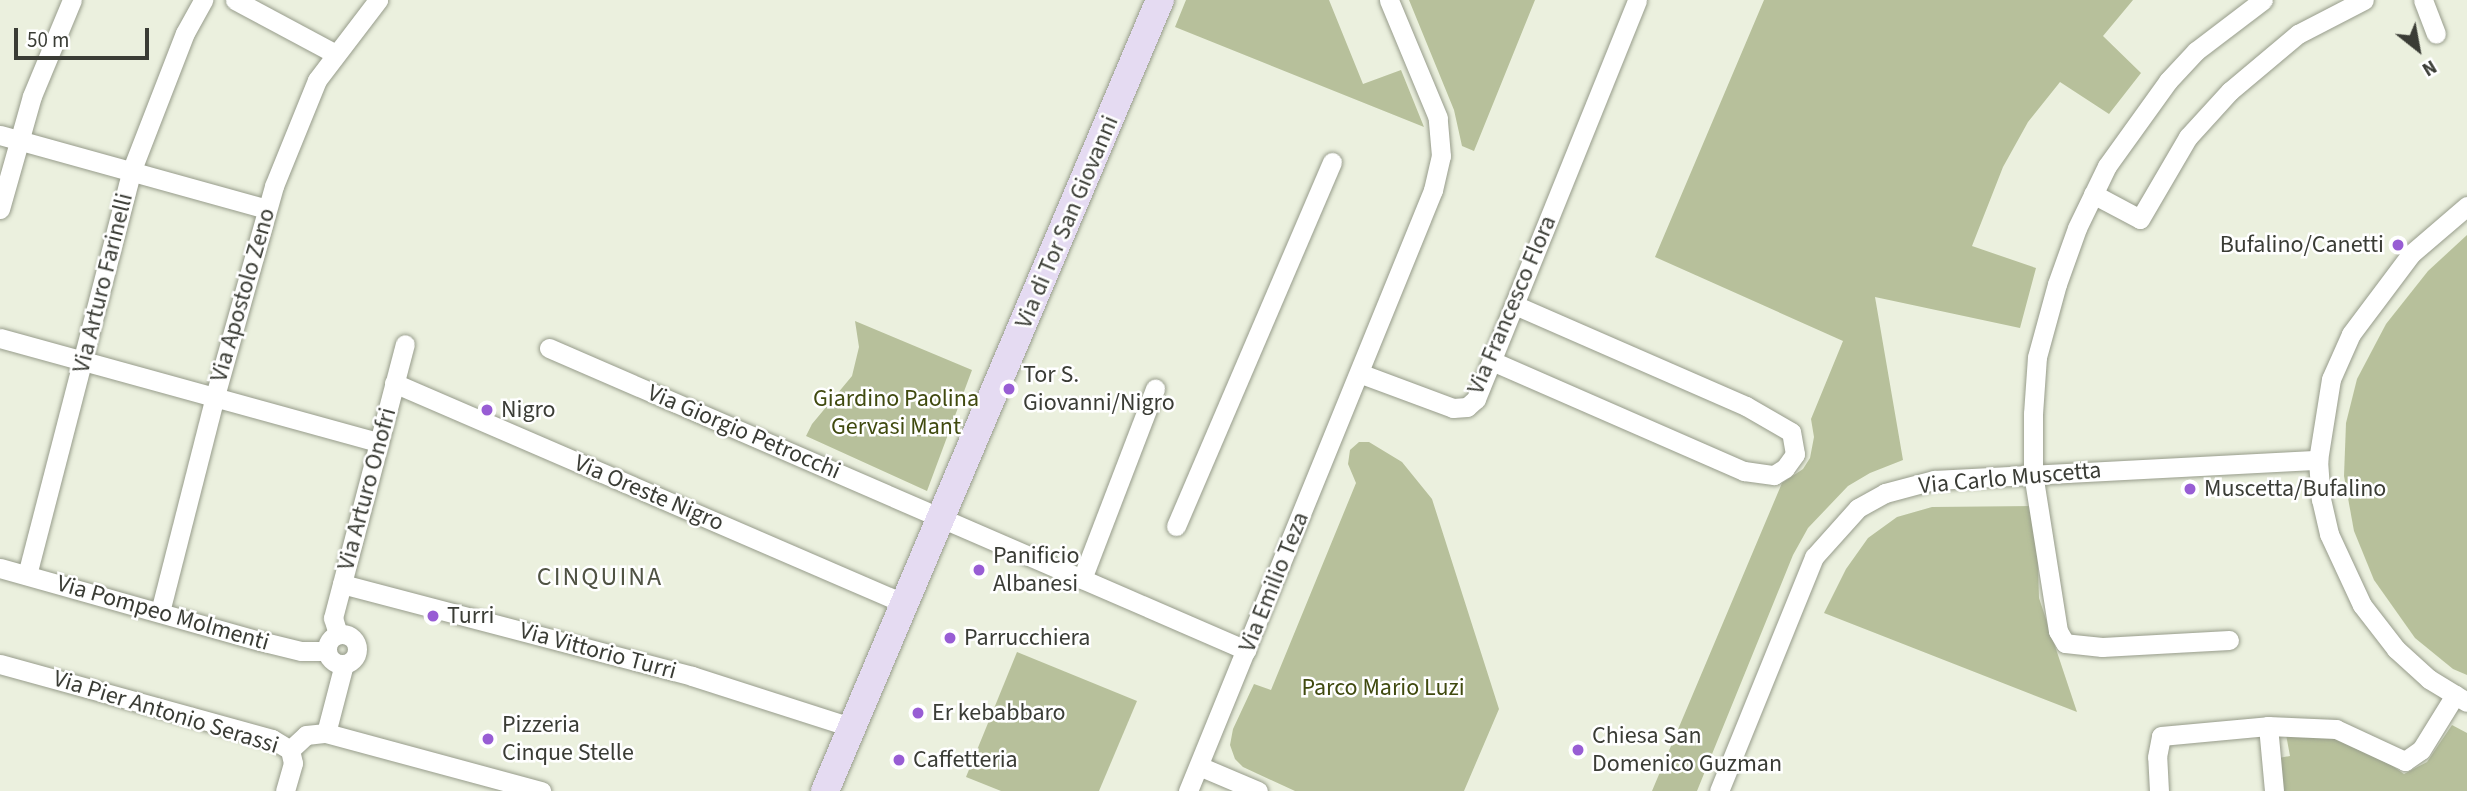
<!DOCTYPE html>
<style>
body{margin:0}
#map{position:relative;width:2467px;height:791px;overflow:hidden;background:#ebf0de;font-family:"Source Sans 3",sans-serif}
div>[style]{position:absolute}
.green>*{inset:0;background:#b7c09b}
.roads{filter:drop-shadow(0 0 2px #979c8b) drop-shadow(0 0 2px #979c8b)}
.street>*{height:19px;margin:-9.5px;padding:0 9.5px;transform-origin:9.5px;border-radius:9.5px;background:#fff}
.street>.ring{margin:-9.5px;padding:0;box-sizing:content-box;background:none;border:19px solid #fff;border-radius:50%}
.secondary>*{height:28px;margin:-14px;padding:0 14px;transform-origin:14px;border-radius:14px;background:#e5dbf2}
.dots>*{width:19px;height:19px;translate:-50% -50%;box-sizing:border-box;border:4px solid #fff;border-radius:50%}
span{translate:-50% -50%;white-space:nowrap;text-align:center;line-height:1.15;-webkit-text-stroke:5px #fff;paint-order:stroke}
.street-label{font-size:24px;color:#3a3c35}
.poi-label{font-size:24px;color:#3a3c35}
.right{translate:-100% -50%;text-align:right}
.left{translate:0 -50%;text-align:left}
.park-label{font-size:24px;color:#404a0f}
.neighbourhood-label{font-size:26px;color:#4f5243;letter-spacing:2px}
.north{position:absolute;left:2383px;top:14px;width:70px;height:70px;-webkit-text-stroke:5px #fff;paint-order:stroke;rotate:149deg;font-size:19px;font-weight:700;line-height:28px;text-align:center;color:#3a3c35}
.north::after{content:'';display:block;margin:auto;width:24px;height:32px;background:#3a3c35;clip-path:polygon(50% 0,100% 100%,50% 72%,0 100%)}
.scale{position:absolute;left:14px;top:28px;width:135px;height:32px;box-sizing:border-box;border:4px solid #3a3c35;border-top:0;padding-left:9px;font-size:21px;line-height:24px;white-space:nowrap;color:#3a3c35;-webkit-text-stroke:5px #fff;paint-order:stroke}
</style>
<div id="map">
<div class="green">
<div style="clip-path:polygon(1186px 0,1329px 0,1363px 84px,1401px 70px,1424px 127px,1175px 27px)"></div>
<div style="clip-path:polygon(1409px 0,1535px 0,1474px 151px,1462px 146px,1454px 110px)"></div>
<div style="clip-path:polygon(1764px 0,2133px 0,2103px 36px,2141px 73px,2109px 114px,2060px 82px,2028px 122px,2003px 167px,1972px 246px,2036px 268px,2020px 328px,1875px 297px,1903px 460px,1870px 473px,1848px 486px,1808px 528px,1793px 555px,1697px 791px,1652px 791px,1782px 483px,1803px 469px,1810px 458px,1814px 437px,1811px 419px,1843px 341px,1655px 257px)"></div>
<div style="clip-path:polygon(2467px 235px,2467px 675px,2453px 669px,2415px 638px,2374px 580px,2354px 531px,2344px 476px,2346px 423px,2357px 379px,2386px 324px,2428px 271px)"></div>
<div style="clip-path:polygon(855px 321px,972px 370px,927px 491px,806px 436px,812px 424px,852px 376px,859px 347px)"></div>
<div style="clip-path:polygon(1359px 442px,1369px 442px,1402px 462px,1432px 499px,1499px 709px,1464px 791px,1295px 791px,1243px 767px,1235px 759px,1230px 745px,1233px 729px,1254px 684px,1271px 690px,1356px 483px,1348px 464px,1350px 450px)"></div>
<div style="clip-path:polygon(2036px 506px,2039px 598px,2077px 712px,1824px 613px,1846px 569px,1868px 538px,1897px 517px,1932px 507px)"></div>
<div style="clip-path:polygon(1017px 652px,1137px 701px,1099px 791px,1001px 791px,966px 777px)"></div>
<div style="clip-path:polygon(2452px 725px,2467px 733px,2467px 791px,2270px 791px,2268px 760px,2290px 756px,2285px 729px,2342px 730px,2404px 774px,2427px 762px)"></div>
</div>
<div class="roads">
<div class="street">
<div style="left:235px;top:0;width:112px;rotate:28.2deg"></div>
<div style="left:2423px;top:0;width:36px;rotate:69deg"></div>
<div style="left:0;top:135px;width:277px;rotate:15.5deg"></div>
<div style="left:2093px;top:194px;width:53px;rotate:28deg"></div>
<div style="left:2140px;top:219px;width:95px;rotate:-59.7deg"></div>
<div style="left:2188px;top:137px;width:62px;rotate:-47.6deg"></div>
<div style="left:2230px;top:91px;width:89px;rotate:-40deg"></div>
<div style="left:2298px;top:34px;width:74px;rotate:-27.3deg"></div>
<div style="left:2467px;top:206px;width:74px;rotate:139.4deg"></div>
<div style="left:2411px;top:254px;width:100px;rotate:126.9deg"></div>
<div style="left:2351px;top:334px;width:49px;rotate:114deg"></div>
<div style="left:2331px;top:379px;width:82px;rotate:99.1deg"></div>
<div style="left:2318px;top:460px;width:39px;rotate:86deg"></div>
<div style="left:2321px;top:499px;width:36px;rotate:77deg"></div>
<div style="left:2329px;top:534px;width:78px;rotate:65.1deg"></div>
<div style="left:2362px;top:605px;width:56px;rotate:52.3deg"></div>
<div style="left:2396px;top:649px;width:45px;rotate:42.3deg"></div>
<div style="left:2429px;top:679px;width:44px;rotate:31.2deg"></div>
<div style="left:0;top:209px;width:117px;rotate:-74.2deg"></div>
<div style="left:32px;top:96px;width:104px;rotate:-67.4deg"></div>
<div style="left:0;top:338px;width:392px;rotate:15.4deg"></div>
<div style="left:549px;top:348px;width:760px;rotate:23.43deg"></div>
<div style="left:1492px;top:361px;width:275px;rotate:23.6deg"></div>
<div style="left:1744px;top:471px;width:30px;rotate:8deg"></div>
<div style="left:1774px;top:475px;width:13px;rotate:-32deg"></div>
<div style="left:1785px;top:468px;width:17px;rotate:-54deg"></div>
<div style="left:1795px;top:454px;width:22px;rotate:-100deg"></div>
<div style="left:1791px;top:432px;width:52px;rotate:-150deg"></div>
<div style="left:1746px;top:406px;width:252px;rotate:-156.4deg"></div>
<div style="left:1359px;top:373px;width:100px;rotate:20.4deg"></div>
<div style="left:1453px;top:408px;width:14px;rotate:-4deg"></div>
<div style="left:1467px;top:407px;width:12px;rotate:-42deg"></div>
<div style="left:1476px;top:399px;width:430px;rotate:-68deg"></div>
<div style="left:394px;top:383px;width:555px;rotate:23.37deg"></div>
<div style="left:1176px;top:526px;width:396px;rotate:-66.8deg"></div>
<div style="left:0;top:568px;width:270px;rotate:15.7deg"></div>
<div style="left:260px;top:641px;width:42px;rotate:13.7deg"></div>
<div style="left:301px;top:651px;width:26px"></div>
<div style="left:27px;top:575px;width:416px;rotate:-75.5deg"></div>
<div style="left:131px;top:172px;width:149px;rotate:-68.8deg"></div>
<div style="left:185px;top:33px;width:38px;rotate:-61deg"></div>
<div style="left:1082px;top:579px;width:204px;rotate:-69deg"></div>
<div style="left:342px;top:584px;width:362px;rotate:14.7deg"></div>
<div style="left:692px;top:676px;width:167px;rotate:17.8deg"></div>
<div style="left:160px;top:612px;width:223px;rotate:-75.7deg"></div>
<div style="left:215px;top:396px;width:218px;rotate:-74.3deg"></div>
<div style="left:274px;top:186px;width:114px;rotate:-67.9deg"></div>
<div style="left:317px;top:80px;width:101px;rotate:-52.7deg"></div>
<div class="ring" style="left:327px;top:634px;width:11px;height:11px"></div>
<div style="left:338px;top:634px;width:17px;rotate:-107deg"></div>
<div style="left:333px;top:618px;width:283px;rotate:-75.3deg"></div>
<div style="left:2229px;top:640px;width:127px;rotate:176.8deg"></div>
<div style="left:2102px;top:647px;width:37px;rotate:-174deg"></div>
<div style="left:2065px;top:643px;width:14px;rotate:-120deg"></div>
<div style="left:2058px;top:631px;width:159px;rotate:-99deg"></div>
<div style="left:2033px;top:474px;width:60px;rotate:-90deg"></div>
<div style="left:2033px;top:414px;width:57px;rotate:-86deg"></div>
<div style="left:2037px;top:357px;width:76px;rotate:-74.7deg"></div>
<div style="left:2057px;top:284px;width:59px;rotate:-70.3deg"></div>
<div style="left:2077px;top:228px;width:69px;rotate:-64.2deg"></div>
<div style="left:2107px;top:166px;width:105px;rotate:-54.3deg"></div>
<div style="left:2168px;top:81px;width:41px;rotate:-47deg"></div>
<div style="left:2196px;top:51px;width:84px;rotate:-37.3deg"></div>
<div style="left:0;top:664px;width:282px;rotate:15.4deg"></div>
<div style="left:272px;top:739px;width:21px;rotate:31deg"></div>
<div style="left:2268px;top:726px;width:65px;rotate:84.7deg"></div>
<div style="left:326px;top:733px;width:71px;rotate:-75.4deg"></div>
<div style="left:290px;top:750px;width:22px;rotate:-43deg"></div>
<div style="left:306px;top:735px;width:20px;rotate:-6deg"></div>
<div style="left:326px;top:733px;width:223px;rotate:15.1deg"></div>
<div style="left:1199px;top:766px;width:64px;rotate:23deg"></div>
<div style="left:285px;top:791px;width:29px;rotate:-74deg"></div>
<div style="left:293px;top:763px;width:13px;rotate:-103deg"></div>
<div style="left:1188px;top:791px;width:649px;rotate:-67.82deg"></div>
<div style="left:1433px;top:190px;width:35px;rotate:-77deg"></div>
<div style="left:1441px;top:156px;width:38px;rotate:-95deg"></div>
<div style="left:1438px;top:118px;width:128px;rotate:-112.6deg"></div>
<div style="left:1719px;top:791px;width:253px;rotate:-67.9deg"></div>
<div style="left:1814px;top:557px;width:66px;rotate:-48.1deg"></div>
<div style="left:1858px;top:508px;width:31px;rotate:-29deg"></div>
<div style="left:1885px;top:493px;width:51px;rotate:-14.9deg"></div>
<div style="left:1934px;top:480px;width:385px;rotate:-3deg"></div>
<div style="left:2159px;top:791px;width:34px;rotate:-93deg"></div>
<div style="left:2157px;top:757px;width:21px;rotate:-79deg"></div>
<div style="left:2161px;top:736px;width:107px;rotate:-5.3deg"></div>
<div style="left:2268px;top:726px;width:68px;rotate:2.5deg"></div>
<div style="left:2336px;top:729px;width:76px;rotate:24.9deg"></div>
<div style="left:2405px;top:761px;width:19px;rotate:-35deg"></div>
<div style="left:2421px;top:750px;width:65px;rotate:-58.3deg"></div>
</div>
<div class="secondary">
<div style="left:825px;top:791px;width:859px;rotate:-67.05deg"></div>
</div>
</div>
<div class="dots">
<div style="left:2398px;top:245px;background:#985dd4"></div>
<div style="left:1009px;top:389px;background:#985dd4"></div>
<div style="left:487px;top:410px;background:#985dd4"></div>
<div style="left:2190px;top:489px;background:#985dd4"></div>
<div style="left:979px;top:570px;background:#985dd4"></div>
<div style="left:433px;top:616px;background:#985dd4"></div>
<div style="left:950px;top:638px;background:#985dd4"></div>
<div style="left:918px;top:713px;background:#985dd4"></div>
<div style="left:488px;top:739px;background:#985dd4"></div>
<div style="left:1578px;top:750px;background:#985dd4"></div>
<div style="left:899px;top:760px;background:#985dd4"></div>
</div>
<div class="street-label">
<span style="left:1067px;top:222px;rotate:-67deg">Via di Tor San Giovanni</span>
<span style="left:103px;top:283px;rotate:-76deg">Via Arturo Farinelli</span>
<span style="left:243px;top:295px;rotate:-74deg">Via Apostolo Zeno</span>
<span style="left:1512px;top:305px;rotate:-67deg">Via Francesco Flora</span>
<span style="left:744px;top:432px;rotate:23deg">Via Giorgio Petrocchi</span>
<span style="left:2010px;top:478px;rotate:-5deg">Via Carlo Muscetta</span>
<span style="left:367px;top:489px;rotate:-75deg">Via Arturo Onofri</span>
<span style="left:649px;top:493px;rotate:23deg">Via Oreste Nigro</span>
<span style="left:1274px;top:582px;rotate:-68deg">Via Emilio Teza</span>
<span style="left:163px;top:613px;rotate:16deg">Via Pompeo Molmenti</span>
<span style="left:598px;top:651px;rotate:15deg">Via Vittorio Turri</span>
<span style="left:166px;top:712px;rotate:17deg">Via Pier Antonio Serassi</span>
</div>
<div class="poi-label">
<span class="right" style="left:2384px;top:245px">Bufalino/Canetti</span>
<span class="left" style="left:1023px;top:389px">Tor S.<br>Giovanni/Nigro</span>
<span class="left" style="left:501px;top:410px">Nigro</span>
<span class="left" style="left:2204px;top:489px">Muscetta/Bufalino</span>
<span class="left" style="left:993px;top:570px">Panificio<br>Albanesi</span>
<span class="left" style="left:447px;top:616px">Turri</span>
<span class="left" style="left:964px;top:638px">Parrucchiera</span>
<span class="left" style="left:932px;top:713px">Er kebabbaro</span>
<span class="left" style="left:502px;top:739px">Pizzeria<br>Cinque Stelle</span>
<span class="left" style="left:1592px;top:750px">Chiesa San<br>Domenico Guzman</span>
<span class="left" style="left:913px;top:760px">Caffetteria</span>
</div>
<div class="park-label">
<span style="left:896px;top:413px">Giardino Paolina<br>Gervasi Mant</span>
<span style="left:1383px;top:688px">Parco Mario Luzi</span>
</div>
<div class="neighbourhood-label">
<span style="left:600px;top:577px">CINQUINA</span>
</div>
<div class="north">N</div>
<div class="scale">50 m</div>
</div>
